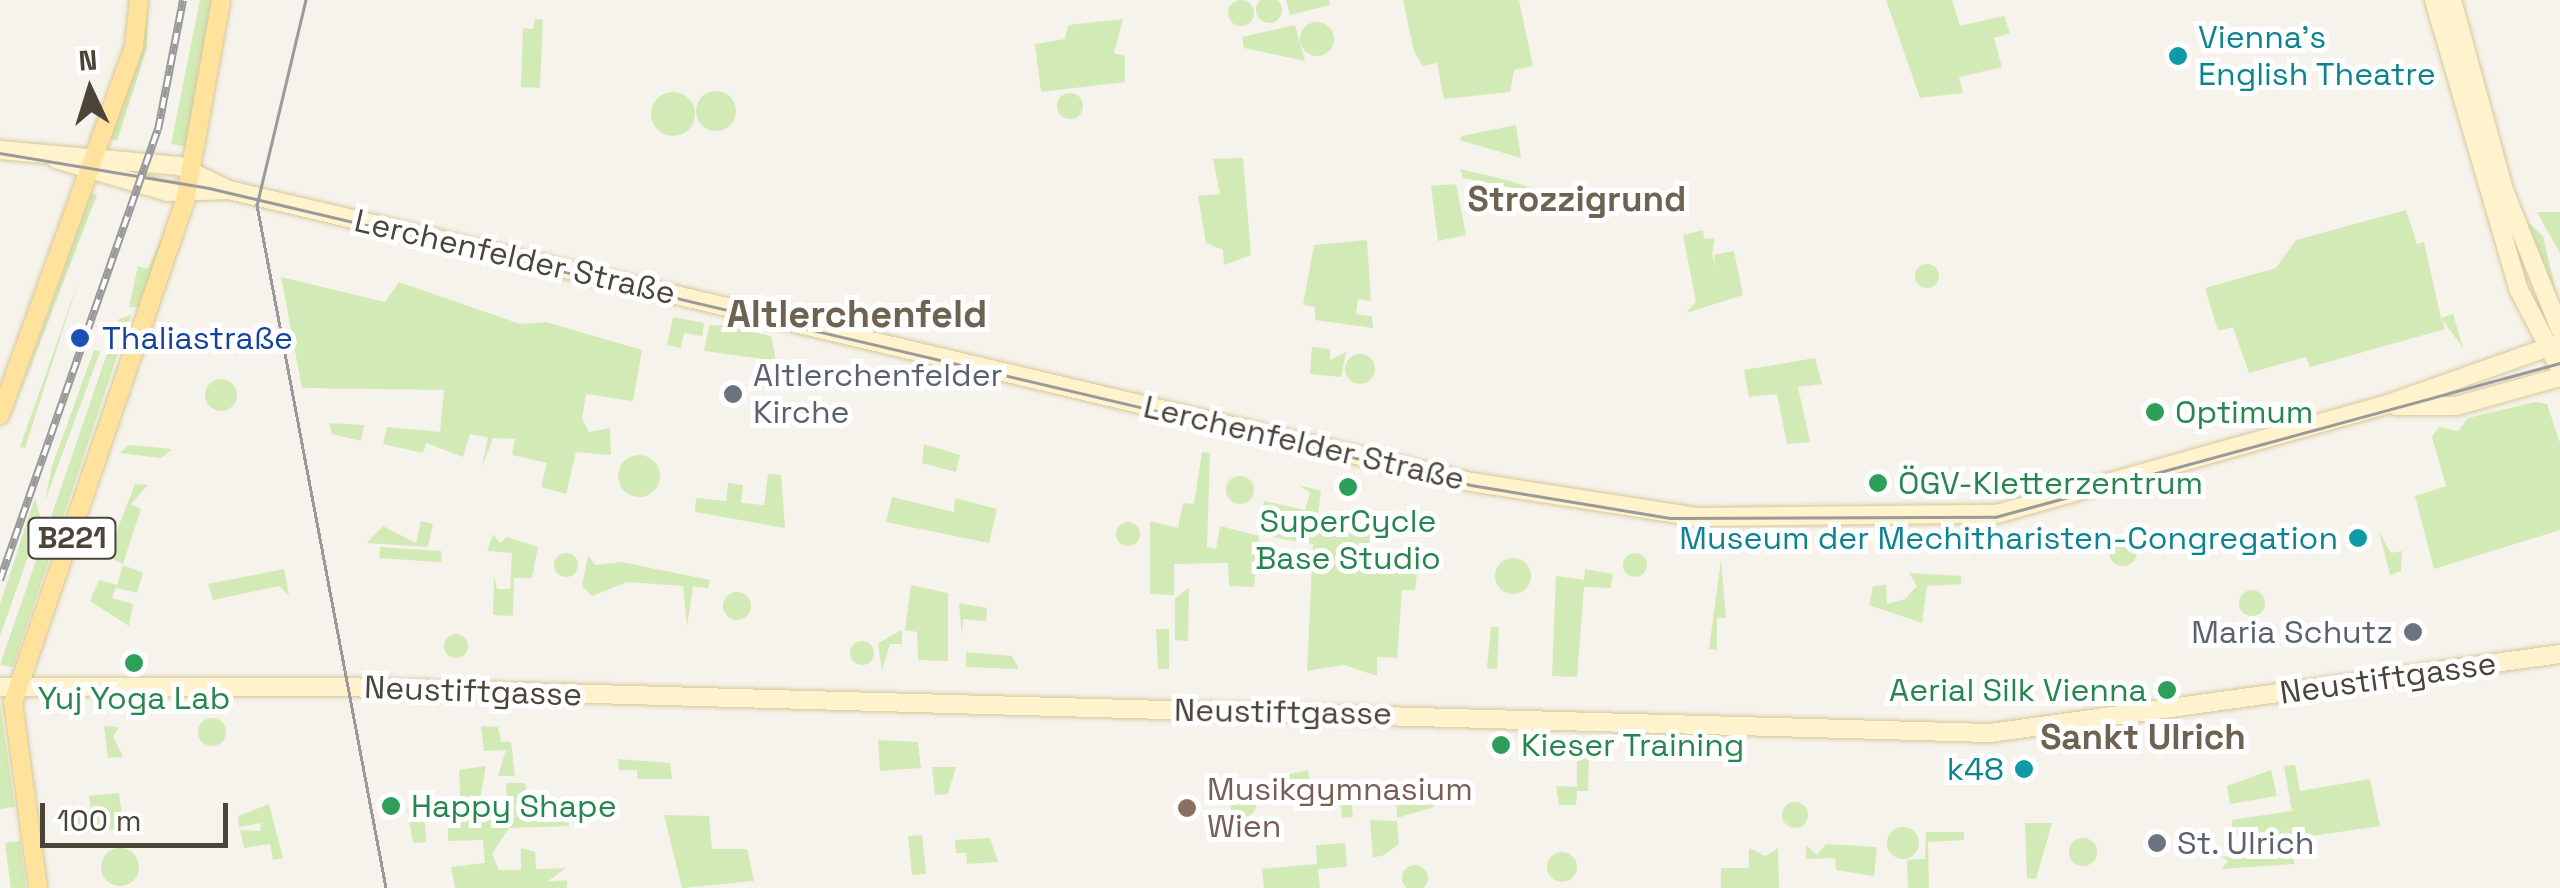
<!DOCTYPE html>
<meta charset="utf-8">
<style>
body{margin:0}
#map{position:relative;width:2560px;height:888px;overflow:hidden;background:#f6f3ec;font-family:"Space Grotesk",sans-serif}
div>[style]{position:absolute}
.green>*{inset:0;background:#d2eab5;transform-origin:0 0}
.round{border-radius:50%}
.roads{filter:drop-shadow(0 0 2px #d6c79b) drop-shadow(0 0 2px #d6c79b)}
.secondary>*{height:18px;margin:-9px;padding:0 9px;transform-origin:9px;border-radius:9px;background:#fff3cd}
.primary>*{height:18px;margin:-9px;padding:0 9px;transform-origin:9px;border-radius:9px;background:#ffe39c}
.tram>*{height:2.5px;margin:-1.25px;padding:0 1.25px;transform-origin:1.25px;border-radius:1.25px;background:#9a9a9a}
.rail>*{height:8px;margin-top:-4px;transform-origin:0;background:repeating-linear-gradient(90deg,#fff 0 11px,#9a9a9a 0 22px);box-sizing:border-box;border-block:2px solid #9a9a9a}
.dots>*{width:28px;height:28px;translate:-50% -50%;box-sizing:border-box;border:5px solid #fff;border-radius:50%}
span{translate:-50% -50%;white-space:nowrap;text-align:center;line-height:1.15;-webkit-text-stroke:10px #fff;paint-order:stroke}
.shield-label span{padding:2px 8px;background:#fff;border:2px solid;border-radius:8px;-webkit-text-stroke-width:0}
.shield-label{font-size:30px;color:#4b4439;font-weight:700}
.culture-label{font-size:32px;color:#0d838f}
.left{translate:0 -50%;text-align:left}
.right{translate:-100% -50%;text-align:right}
.street-label{font-size:32px;color:#4b4439}
.transit-label{font-size:32px;color:#164399}
.worship-label{font-size:32px;color:#5b616d}
.leisure-label{font-size:32px;color:#27864d}
.education-label{font-size:32px;color:#785e54}
.neighbourhood-label{font-size:35px;color:#6e6250;font-weight:700}
.quarter-label{font-size:38px;color:#6e6250;font-weight:700}
.north{position:absolute;left:40px;top:40px;width:100px;height:100px;-webkit-text-stroke:8px #fff;paint-order:stroke;rotate:356deg;font-size:28px;font-weight:700;line-height:40px;text-align:center;color:#4b4439}
.north::after{content:'';display:block;margin:auto;width:35px;height:45px;background:#4b4439;clip-path:polygon(50% 0,100% 100%,50% 72%,0 100%)}
.scale{position:absolute;left:40px;top:803px;width:188px;height:45px;box-sizing:border-box;border:5px solid #4b4439;border-top:0;padding-left:12px;font-size:30px;line-height:35px;white-space:nowrap;color:#4b4439;-webkit-text-stroke:8px #fff;paint-order:stroke}
</style>
<div id="map">
<div class="green">
<div class="round" style="left:1256px;top:-3px;width:26px;height:26px"></div>
<div style="clip-path:polygon(148px 0,147px 48px,117px 141px,110px 138px)"></div>
<div style="clip-path:polygon(200px 0,212px 0,188px 147px,171px 144px)"></div>
<div style="clip-path:polygon(1286px 0,1329px 0,1330px 5px,1290px 15px)"></div>
<div style="clip-path:polygon(1403px 0,1519px 0,1533px 66px,1514px 70px,1510px 92px,1444px 99px,1437px 63px,1423px 66px,1414px 51px)"></div>
<div style="clip-path:polygon(1886px 0,1952px 0,1960px 26px,2004px 16px,2010px 33px,1994px 38px,2002px 67px,1959px 77px,1963px 93px,1920px 98px)"></div>
<div class="round" style="left:1228px;top:0;width:26px;height:26px"></div>
<div style="clip-path:polygon(535px 19px,543px 19px,540px 88px,521px 87px,523px 28px,533px 29px)"></div>
<div style="clip-path:polygon(1123px 19px,1114px 53px,1125px 56px,1125px 82px,1041px 92px,1035px 44px,1065px 39px,1068px 25px)"></div>
<div class="round" style="left:1300px;top:22px;width:34px;height:34px"></div>
<div style="clip-path:polygon(1295px 25px,1305px 61px,1244px 48px,1242px 37px)"></div>
<div class="round" style="left:696px;top:91px;width:40px;height:40px"></div>
<div class="round" style="left:651px;top:92px;width:44px;height:44px"></div>
<div class="round" style="left:1057px;top:93px;width:26px;height:26px"></div>
<div style="clip-path:polygon(1516px 125px,1521px 158px,1459px 140px,1462px 136px)"></div>
<div style="clip-path:polygon(1243px 158px,1251px 255px,1224px 265px,1223px 250px,1206px 243px,1198px 196px,1220px 194px,1213px 159px)"></div>
<div style="clip-path:polygon(1460px 169px,1507px 180px,1565px 198px,1549px 202px,1549px 195px,1463px 178px)"></div>
<div style="clip-path:polygon(1456px 184px,1466px 235px,1438px 241px,1431px 186px)"></div>
<div style="clip-path:polygon(91px 193px,97px 195px,12px 415px)"></div>
<div style="clip-path:polygon(176px 205px,140px 307px,129px 307px,138px 266px,148px 269px)"></div>
<div style="clip-path:polygon(2406px 210px,2417px 244px,2424px 242px,2441px 318px,2453px 314px,2463px 348px,2442px 319px,2445px 329px,2310px 367px,2306px 357px,2249px 373px,2233px 327px,2218px 331px,2205px 288px,2276px 268px,2296px 240px)"></div>
<div style="clip-path:polygon(2537px 212px,2560px 212px,2560px 253px,2553px 241px)"></div>
<div style="clip-path:polygon(2524px 219px,2543px 236px,2560px 309px)"></div>
<div style="clip-path:polygon(1703px 230px,1704px 239px,1715px 238px,1712px 254px,1716px 269px,1714px 255px,1734px 251px,1743px 295px,1686px 313px,1696px 302px,1683px 235px)"></div>
<div style="clip-path:polygon(1367px 240px,1371px 301px,1358px 299px,1356px 314px,1372px 316px,1373px 328px,1315px 320px,1315px 307px,1303px 305px,1314px 245px)"></div>
<div class="round" style="left:1915px;top:264px;width:24px;height:24px"></div>
<div style="clip-path:polygon(80px 277px,25px 448px,20px 447px)"></div>
<div style="clip-path:polygon(281px 277px,385px 302px,399px 282px,520px 324px,546px 322px,642px 350px,633px 401px,586px 394px,582px 418px,589px 432px,610px 428px,611px 455px,576px 452px,566px 494px,541px 487px,547px 463px,512px 455px,515px 439px,493px 438px,482px 467px,488px 437px,470px 434px,463px 457px,426px 443px,423px 453px,383px 444px,387px 427px,440px 432px,444px 390px,302px 388px)"></div>
<div style="clip-path:polygon(131px 315px,13px 667px,0 665px,119px 319px)"></div>
<div style="clip-path:polygon(673px 317px,704px 323px,702px 336px,684px 333px,681px 348px,667px 345px)"></div>
<div style="clip-path:polygon(721px 325px,771px 336px,776px 361px,704px 351px,709px 326px)"></div>
<div style="clip-path:polygon(1312px 347px,1330px 349px,1330px 360px,1346px 352px,1341px 377px,1310px 374px)"></div>
<div style="clip-path:polygon(94px 350px,100px 352px,45px 501px,52px 466px)"></div>
<div class="round" style="left:1345px;top:354px;width:30px;height:30px"></div>
<div style="clip-path:polygon(1815px 358px,1822px 384px,1798px 387px,1810px 442px,1787px 444px,1777px 394px,1749px 397px,1744px 370px)"></div>
<div class="round" style="left:205px;top:379px;width:32px;height:32px"></div>
<div style="clip-path:polygon(2535px 402px,2547px 404px,2560px 443px,2560px 530px,2434px 569px,2415px 496px,2446px 486px,2432px 437px,2439px 427px,2458px 431px,2468px 418px)"></div>
<div style="clip-path:polygon(329px 423px,364px 425px,361px 441px,332px 434px)"></div>
<div style="clip-path:polygon(924px 444px,960px 455px,956px 472px,922px 463px)"></div>
<div style="clip-path:polygon(129px 445px,172px 449px,161px 458px,120px 453px)"></div>
<div style="clip-path:polygon(1202px 452px,1210px 453px,1207px 547px,1216px 549px,1220px 526px,1259px 536px,1254px 587px,1229px 586px,1228px 563px,1174px 564px,1174px 595px,1150px 594px,1150px 521px,1178px 528px,1183px 503px,1194px 504px)"></div>
<div class="round" style="left:618px;top:455px;width:42px;height:42px"></div>
<div style="clip-path:polygon(768px 474px,781px 475px,785px 528px,695px 512px,696px 498px,726px 501px,728px 483px,743px 485px,741px 503px,764px 505px)"></div>
<div class="round" style="left:1226px;top:476px;width:28px;height:28px"></div>
<div style="clip-path:polygon(135px 484px,148px 485px,131px 504px,141px 509px,123px 564px,107px 556px)"></div>
<div style="clip-path:polygon(1299px 485px,1321px 491px,1316px 528px,1371px 524px,1368px 561px,1418px 565px,1415px 590px,1402px 590px,1397px 658px,1377px 657px,1377px 676px,1344px 665px,1307px 671px,1313px 544px,1271px 537px,1273px 521px,1261px 519px,1264px 501px,1305px 510px,1310px 493px)"></div>
<div style="clip-path:polygon(892px 497px,954px 512px,955px 498px,997px 509px,989px 543px,886px 522px)"></div>
<div style="clip-path:polygon(35px 498px,41px 520px,0 636px,0 604px)"></div>
<div style="clip-path:polygon(421px 521px,433px 524px,428px 547px,367px 543px,383px 526px,416px 543px)"></div>
<div class="round" style="left:1116px;top:522px;width:24px;height:24px"></div>
<div style="clip-path:polygon(2379px 531px,2391px 553px,2402px 551px,2401px 571px,2390px 575px)"></div>
<div style="clip-path:polygon(493px 534px,500px 543px,507px 537px,538px 547px,532px 578px,514px 578px,513px 616px,493px 615px,494px 576px,497px 589px,510px 589px,512px 553px,487px 551px)"></div>
<div class="round" style="left:2109px;top:538px;width:28px;height:28px"></div>
<div style="left:380px;top:547px;width:62px;height:11px;rotate:4deg"></div>
<div class="round" style="left:554px;top:553px;width:24px;height:24px"></div>
<div class="round" style="left:1623px;top:553px;width:24px;height:24px"></div>
<div style="clip-path:polygon(588px 555px,595px 565px,621px 562px,710px 580px,708px 588px,693px 587px,687px 627px,683px 586px,627px 582px,592px 596px,582px 586px)"></div>
<div class="round" style="left:1495px;top:558px;width:36px;height:36px"></div>
<div style="clip-path:polygon(1721px 560px,1726px 618px,1717px 618px,1717px 650px,1709px 649px)"></div>
<div style="clip-path:polygon(123px 565px,143px 573px,137px 593px,116px 588px,112px 598px,133px 604px,129px 626px,90px 601px,99px 580px,117px 585px)"></div>
<div style="clip-path:polygon(284px 569px,289px 596px,279px 586px,213px 600px,208px 584px)"></div>
<div style="clip-path:polygon(1585px 569px,1613px 574px,1611px 588px,1584px 587px,1577px 677px,1552px 676px,1556px 576px,1584px 580px)"></div>
<div style="clip-path:polygon(1909px 573px,1961px 576px,1961px 584px,1927px 586px,1922px 623px,1869px 605px,1873px 586px,1886px 585px,1887px 604px,1905px 599px,1917px 586px)"></div>
<div style="clip-path:polygon(911px 585px,948px 593px,948px 661px,918px 660px,917px 632px,905px 630px)"></div>
<div style="clip-path:polygon(1189px 587px,1188px 641px,1175px 640px,1175px 599px)"></div>
<div class="round" style="left:2239px;top:590px;width:26px;height:26px"></div>
<div class="round" style="left:723px;top:592px;width:28px;height:28px"></div>
<div style="clip-path:polygon(959px 603px,987px 608px,986px 621px,963px 619px,962px 637px)"></div>
<div style="clip-path:polygon(1491px 627px,1499px 627px,1497px 669px,1487px 668px)"></div>
<div style="clip-path:polygon(1156px 629px,1169px 629px,1169px 669px,1158px 669px)"></div>
<div style="clip-path:polygon(902px 630px,902px 644px,890px 644px,882px 670px,878px 643px)"></div>
<div class="round" style="left:444px;top:634px;width:24px;height:24px"></div>
<div class="round" style="left:850px;top:641px;width:24px;height:24px"></div>
<div style="clip-path:polygon(966px 652px,1012px 656px,1019px 669px,966px 667px)"></div>
<div style="clip-path:polygon(0 704px,15px 807px,0 809px)"></div>
<div class="round" style="left:198px;top:718px;width:28px;height:28px"></div>
<div style="clip-path:polygon(104px 726px,119px 727px,113px 736px,123px 757px,108px 758px)"></div>
<div style="clip-path:polygon(481px 726px,498px 727px,501px 742px,511px 742px,515px 776px,498px 776px,506px 750px,484px 751px)"></div>
<div style="clip-path:polygon(878px 740px,918px 742px,921px 768px,880px 771px)"></div>
<div style="clip-path:polygon(1577px 758px,1589px 758px,1588px 791px,1577px 791px,1576px 805px,1559px 805px,1556px 786px,1577px 787px)"></div>
<div style="clip-path:polygon(618px 759px,670px 763px,672px 779px,637px 779px,637px 770px,619px 770px)"></div>
<div style="clip-path:polygon(2295px 765px,2300px 791px,2370px 779px,2380px 826px,2292px 839px,2294px 864px,2221px 869px,2228px 861px,2221px 857px,2274px 853px,2259px 836px,2285px 830px,2232px 835px,2232px 820px,2292px 811px,2284px 766px)"></div>
<div style="clip-path:polygon(486px 766px,480px 799px,489px 807px,507px 806px,506px 783px,525px 783px,529px 817px,568px 816px,569px 826px,509px 828px,492px 854px,499px 870px,521px 870px,521px 848px,535px 852px,536px 869px,566px 868px,547px 882px,567px 880px,567px 888px,455px 888px,451px 867px,485px 863px,483px 840px,448px 841px,448px 808px,461px 807px,459px 770px)"></div>
<div style="clip-path:polygon(932px 767px,956px 767px,948px 794px,935px 795px)"></div>
<div style="clip-path:polygon(1308px 770px,1310px 787px,1339px 785px,1341px 797px,1351px 797px,1353px 817px,1342px 818px,1341px 805px,1288px 803px,1286px 775px)"></div>
<div style="clip-path:polygon(2271px 770px,2277px 796px,2230px 804px,2227px 786px)"></div>
<div style="clip-path:polygon(1432px 781px,1434px 807px,1397px 818px,1396px 801px,1420px 799px,1419px 782px)"></div>
<div class="round" style="left:1230px;top:791px;width:26px;height:26px"></div>
<div style="clip-path:polygon(119px 793px,124px 828px,76px 834px,77px 818px,92px 814px,89px 796px)"></div>
<div class="round" style="left:1782px;top:802px;width:26px;height:26px"></div>
<div style="clip-path:polygon(269px 804px,283px 858px,273px 860px,270px 844px,244px 848px,240px 830px,260px 831px,261px 823px,239px 827px,238px 816px)"></div>
<div style="clip-path:polygon(407px 809px,424px 809px,426px 842px,413px 843px)"></div>
<div style="clip-path:polygon(664px 815px,709px 816px,712px 849px,747px 849px,754px 881px,682px 888px)"></div>
<div style="clip-path:polygon(1370px 820px,1397px 821px,1399px 844px,1382px 856px,1373px 857px)"></div>
<div style="clip-path:polygon(2025px 823px,2052px 823px,2036px 879px,2027px 878px)"></div>
<div class="round" style="left:1887px;top:827px;width:32px;height:32px"></div>
<div style="clip-path:polygon(1926px 832px,1964px 832px,1964px 840px,1928px 842px,1929px 888px,1908px 888px,1907px 860px,1925px 859px)"></div>
<div style="left:922px;top:835px;width:39px;height:14px;rotate:84deg"></div>
<div style="clip-path:polygon(990px 838px,998px 862px,967px 864px,966px 853px,956px 853px,955px 840px)"></div>
<div class="round" style="left:2069px;top:838px;width:28px;height:28px"></div>
<div style="left:20px;top:841px;width:47px;height:15px;rotate:83deg"></div>
<div style="clip-path:polygon(1345px 843px,1347px 867px,1318px 869px,1320px 888px,1264px 888px,1262px 869px,1317px 864px,1316px 845px)"></div>
<div style="clip-path:polygon(1826px 844px,1877px 847px,1874px 876px,1836px 870px,1835px 858px,1806px 859px,1806px 845px,1817px 855px)"></div>
<div style="clip-path:polygon(1749px 848px,1765px 856px,1778px 848px,1779px 888px,1721px 888px,1721px 868px,1749px 868px)"></div>
<div class="round" style="left:101px;top:848px;width:38px;height:38px"></div>
<div class="round" style="left:1547px;top:852px;width:30px;height:30px"></div>
<div class="round" style="left:1402px;top:865px;width:26px;height:26px"></div>
</div>
<div class="roads">
<div class="secondary">
<div style="left:2434px;top:0;width:302px;rotate:73.7deg"></div>
<div style="left:2519px;top:290px;width:89px;rotate:62.6deg"></div>
<div style="left:2452px;top:0;width:197px;rotate:74.7deg"></div>
<div style="left:2504px;top:190px;width:150px;rotate:68.1deg"></div>
<div style="left:0;top:150px;width:180px;rotate:5.1deg"></div>
<div style="left:179px;top:166px;width:55px;rotate:25.6deg"></div>
<div style="left:229px;top:190px;width:1276px;rotate:13.23deg"></div>
<div style="left:1471px;top:482px;width:228px;rotate:8.8deg"></div>
<div style="left:1696px;top:517px;width:301px;rotate:-0.6deg"></div>
<div style="left:1997px;top:514px;width:403px;rotate:-15.7deg"></div>
<div style="left:2385px;top:405px;width:186px;rotate:-19.5deg"></div>
<div style="left:56px;top:159px;width:117px;rotate:16.4deg"></div>
<div style="left:168px;top:192px;width:61px;rotate:-1.9deg"></div>
<div style="left:2396px;top:406px;width:60px"></div>
<div style="left:2456px;top:406px;width:108px;rotate:-15.6deg"></div>
<div style="left:0;top:687px;width:342px"></div>
<div style="left:342px;top:687px;width:1649px;rotate:1.6deg"></div>
<div style="left:1990px;top:733px;width:575px;rotate:-7.89deg"></div>
</div>
<div class="primary">
<div style="left:0;top:415px;width:393px;rotate:-70deg"></div>
<div style="left:134px;top:46px;width:46px;rotate:-83.8deg"></div>
<div style="left:38px;top:888px;width:187px;rotate:-97.7deg"></div>
<div style="left:13px;top:703px;width:531px;rotate:-71.09deg"></div>
<div style="left:185px;top:201px;width:204px;rotate:-79.8deg"></div>
</div>
</div>
<div class="tram">
<div style="left:306px;top:0;width:211px;rotate:103.4deg"></div>
<div style="left:257px;top:205px;width:695px;rotate:79.3deg"></div>
<div style="left:0;top:153px;width:212px;rotate:9.5deg"></div>
<div style="left:209px;top:188px;width:1296px;rotate:13.24deg"></div>
<div style="left:1471px;top:485px;width:203px;rotate:9.4deg"></div>
<div style="left:1671px;top:518px;width:324px;rotate:-0.2deg"></div>
<div style="left:1995px;top:517px;width:586px;rotate:-15.25deg"></div>
</div>
<div class="rail">
<div style="left:0;top:580px;width:477px;rotate:-70.7deg"></div>
<div style="left:158px;top:130px;width:132px;rotate:-79.1deg"></div>
</div>
<div class="dots">
<div style="left:2178px;top:56px;background:#0f9aa8"></div>
<div style="left:80px;top:338px;background:#1a4fb4"></div>
<div style="left:733px;top:394px;background:#6b7280"></div>
<div style="left:2155px;top:412px;background:#2e9e5b"></div>
<div style="left:1878px;top:483px;background:#2e9e5b"></div>
<div style="left:1348px;top:487px;background:#2e9e5b"></div>
<div style="left:2358px;top:538px;background:#0f9aa8"></div>
<div style="left:2413px;top:632px;background:#6b7280"></div>
<div style="left:134px;top:663px;background:#2e9e5b"></div>
<div style="left:2167px;top:690px;background:#2e9e5b"></div>
<div style="left:1501px;top:745px;background:#2e9e5b"></div>
<div style="left:2024px;top:769px;background:#0f9aa8"></div>
<div style="left:391px;top:806px;background:#2e9e5b"></div>
<div style="left:1187px;top:808px;background:#8d6e63"></div>
<div style="left:2157px;top:843px;background:#6b7280"></div>
</div>
<div class="shield-label">
<span style="left:72px;top:538px">B221</span>
</div>
<div class="culture-label">
<span class="left" style="left:2198px;top:56px">Vienna's<br>English Theatre</span>
<span class="right" style="left:2338px;top:538px">Museum der Mechitharisten-Congregation</span>
<span class="right" style="left:2004px;top:769px">k48</span>
</div>
<div class="street-label">
<span style="left:515px;top:257px;rotate:13deg">Lerchenfelder Straße</span>
<span style="left:1304px;top:443px;rotate:13deg">Lerchenfelder Straße</span>
<span style="left:2388px;top:678px;rotate:-8deg">Neustiftgasse</span>
<span style="left:473px;top:691px;rotate:2deg">Neustiftgasse</span>
<span style="left:1283px;top:712px;rotate:1deg">Neustiftgasse</span>
</div>
<div class="transit-label">
<span class="left" style="left:102px;top:338px">Thaliastraße</span>
</div>
<div class="worship-label">
<span class="left" style="left:753px;top:394px">Altlerchenfelder<br>Kirche</span>
<span class="right" style="left:2393px;top:632px">Maria Schutz</span>
<span class="left" style="left:2177px;top:843px">St. Ulrich</span>
</div>
<div class="leisure-label">
<span class="left" style="left:2175px;top:412px">Optimum</span>
<span class="left" style="left:1898px;top:483px">ÖGV-Kletterzentrum</span>
<span style="left:1348px;top:540px">SuperCycle<br>Base Studio</span>
<span class="right" style="left:2147px;top:690px">Aerial Silk Vienna</span>
<span style="left:134px;top:698px">Yuj Yoga Lab</span>
<span class="left" style="left:1521px;top:745px">Kieser Training</span>
<span class="left" style="left:411px;top:806px">Happy Shape</span>
</div>
<div class="education-label">
<span class="left" style="left:1207px;top:808px">Musikgymnasium<br>Wien</span>
</div>
<div class="neighbourhood-label">
<span style="left:1577px;top:199px">Strozzigrund</span>
<span style="left:2143px;top:737px">Sankt Ulrich</span>
</div>
<div class="quarter-label">
<span style="left:857px;top:315px">Altlerchenfeld</span>
</div>
<div class="north">N</div>
<div class="scale">100 m</div>
</div>
